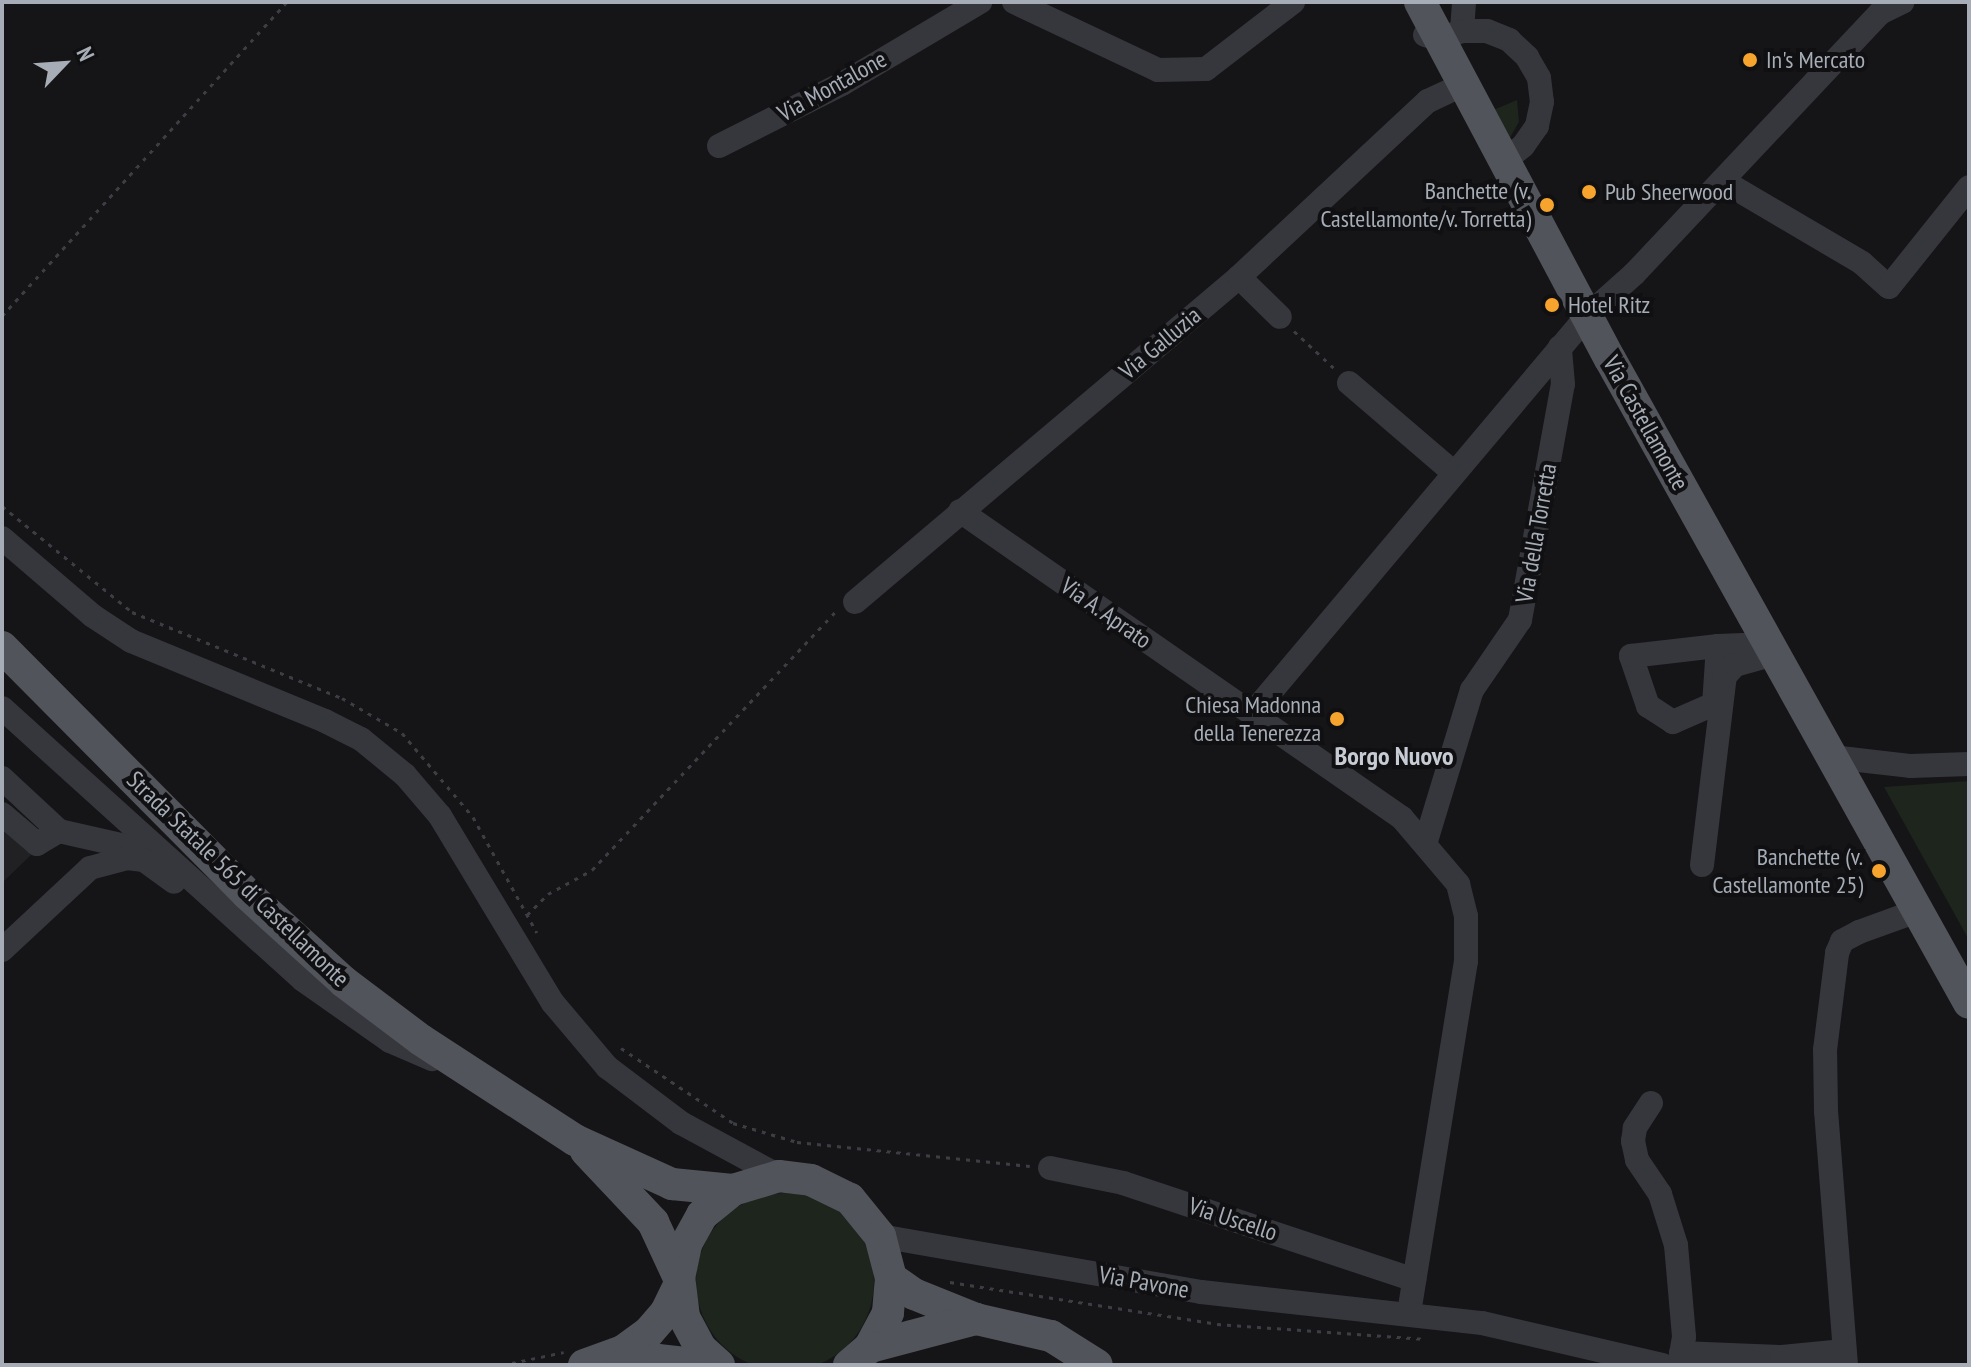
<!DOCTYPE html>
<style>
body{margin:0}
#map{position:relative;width:1971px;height:1367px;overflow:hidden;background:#151517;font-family:"PT Sans Narrow",sans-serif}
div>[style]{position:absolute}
.built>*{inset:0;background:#212124}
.green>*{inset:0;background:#1d251d}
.round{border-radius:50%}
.path>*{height:3px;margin-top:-1.5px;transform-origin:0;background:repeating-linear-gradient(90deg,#3c3e43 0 4px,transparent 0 10px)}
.minor>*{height:24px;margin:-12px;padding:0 12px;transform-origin:12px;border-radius:12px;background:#36373c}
.major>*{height:32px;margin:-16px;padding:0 16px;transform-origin:16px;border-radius:16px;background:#52545b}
.dots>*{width:22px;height:22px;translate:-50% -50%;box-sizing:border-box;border:4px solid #101012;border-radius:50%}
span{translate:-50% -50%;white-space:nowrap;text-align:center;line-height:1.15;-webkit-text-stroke:8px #101012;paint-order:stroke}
.poi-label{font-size:24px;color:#a6adb7}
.left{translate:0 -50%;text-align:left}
.right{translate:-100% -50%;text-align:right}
.street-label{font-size:24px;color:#a6adb7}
.neighbourhood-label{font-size:26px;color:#c7cbd3;font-weight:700}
.frame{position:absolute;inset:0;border:4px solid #a6adb7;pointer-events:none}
.north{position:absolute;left:24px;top:24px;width:80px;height:80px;-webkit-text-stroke:6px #101012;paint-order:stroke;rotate:65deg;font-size:22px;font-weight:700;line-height:32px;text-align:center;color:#a6adb7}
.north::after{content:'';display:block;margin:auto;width:28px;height:36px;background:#a6adb7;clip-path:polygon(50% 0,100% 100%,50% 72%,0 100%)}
</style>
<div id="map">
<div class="built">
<div style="clip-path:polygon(2px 826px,31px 855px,2px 883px)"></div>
</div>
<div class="green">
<div style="clip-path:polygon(1517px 100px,1519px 122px,1508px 141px,1491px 111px)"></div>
<div style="clip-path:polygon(1969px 781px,1969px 940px,1884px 787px)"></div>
<div class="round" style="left:696px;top:1193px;width:178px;height:178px"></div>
</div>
<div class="path">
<div style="left:2px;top:316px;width:424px;rotate:-47.8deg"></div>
<div style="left:1294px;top:331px;width:56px;rotate:42.8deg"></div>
<div style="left:2px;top:506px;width:168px;rotate:39.2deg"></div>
<div style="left:132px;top:612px;width:227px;rotate:22.3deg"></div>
<div style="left:342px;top:698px;width:69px;rotate:30.3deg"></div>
<div style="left:402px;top:733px;width:110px;rotate:49.8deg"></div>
<div style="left:473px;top:817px;width:132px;rotate:61.1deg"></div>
<div style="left:527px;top:915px;width:30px;rotate:-45deg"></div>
<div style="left:548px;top:894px;width:50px;rotate:-28.6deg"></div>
<div style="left:592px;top:870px;width:356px;rotate:-46.7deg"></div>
<div style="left:621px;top:1048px;width:135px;rotate:33.8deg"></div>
<div style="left:733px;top:1123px;width:67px;rotate:16.5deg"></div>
<div style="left:797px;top:1142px;width:234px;rotate:5.9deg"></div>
<div style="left:950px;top:1282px;width:270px;rotate:8.9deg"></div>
<div style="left:1217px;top:1324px;width:209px;rotate:4.1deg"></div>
<div style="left:502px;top:1365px;width:63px;rotate:-11.8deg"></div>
</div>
<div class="minor">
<div style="left:1014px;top:2px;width:159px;rotate:25.3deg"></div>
<div style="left:1158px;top:70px;width:48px;rotate:-1.2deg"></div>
<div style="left:1206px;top:69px;width:110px;rotate:-37.6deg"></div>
<div style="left:1462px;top:31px;width:29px;rotate:-86deg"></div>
<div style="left:1425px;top:35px;width:15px;rotate:16deg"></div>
<div style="left:1439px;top:39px;width:24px;rotate:-19deg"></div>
<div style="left:1462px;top:31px;width:25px"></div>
<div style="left:1487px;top:31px;width:24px;rotate:22deg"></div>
<div style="left:1509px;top:40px;width:25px;rotate:43deg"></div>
<div style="left:1527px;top:57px;width:24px;rotate:60deg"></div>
<div style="left:1539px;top:78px;width:24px;rotate:83deg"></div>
<div style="left:1542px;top:102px;width:25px;rotate:102deg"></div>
<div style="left:1537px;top:126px;width:24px;rotate:125deg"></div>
<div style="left:1523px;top:146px;width:24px;rotate:142deg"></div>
<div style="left:719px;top:146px;width:138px;rotate:-26.8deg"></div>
<div style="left:842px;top:84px;width:161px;rotate:-30.7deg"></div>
<div style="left:1723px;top:181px;width:161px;rotate:30.5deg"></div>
<div style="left:1862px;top:263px;width:36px;rotate:42deg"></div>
<div style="left:1889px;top:287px;width:128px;rotate:-51.3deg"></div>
<div style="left:1239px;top:277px;width:57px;rotate:44.3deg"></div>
<div style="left:1349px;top:383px;width:137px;rotate:40.6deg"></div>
<div style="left:960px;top:511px;width:538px;rotate:34.78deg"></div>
<div style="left:1402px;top:818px;width:87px;rotate:49.7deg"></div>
<div style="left:1458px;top:884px;width:33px;rotate:76deg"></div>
<div style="left:1466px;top:916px;width:45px;rotate:90deg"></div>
<div style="left:1466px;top:961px;width:357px;rotate:99.2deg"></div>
<div style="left:2px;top:538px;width:120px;rotate:40.6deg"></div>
<div style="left:93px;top:616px;width:45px;rotate:33.3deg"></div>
<div style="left:131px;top:641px;width:210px;rotate:22.4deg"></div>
<div style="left:325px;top:721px;width:40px;rotate:26.6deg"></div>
<div style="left:361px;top:739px;width:57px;rotate:39.3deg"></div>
<div style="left:405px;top:775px;width:54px;rotate:49.5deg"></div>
<div style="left:440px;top:816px;width:218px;rotate:58.9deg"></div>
<div style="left:553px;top:1003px;width:84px;rotate:49.8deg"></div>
<div style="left:607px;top:1067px;width:93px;rotate:37.1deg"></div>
<div style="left:681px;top:1123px;width:111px;rotate:28.4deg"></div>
<div style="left:855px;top:602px;width:503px;rotate:-40.24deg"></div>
<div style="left:1239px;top:277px;width:258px;rotate:-43deg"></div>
<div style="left:1428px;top:101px;width:38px;rotate:-25deg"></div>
<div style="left:1718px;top:646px;width:58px;rotate:93.9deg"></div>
<div style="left:1714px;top:704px;width:45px;rotate:156.3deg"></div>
<div style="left:1673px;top:722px;width:30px;rotate:-147deg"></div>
<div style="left:1648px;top:706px;width:53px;rotate:-108.8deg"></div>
<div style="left:1631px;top:656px;width:88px;rotate:-6.6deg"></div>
<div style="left:1718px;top:646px;width:51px;rotate:-2.2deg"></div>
<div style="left:2px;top:708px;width:406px;rotate:42.1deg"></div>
<div style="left:303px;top:980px;width:106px;rotate:35deg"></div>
<div style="left:390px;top:1041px;width:46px;rotate:23.2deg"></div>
<div style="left:1252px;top:714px;width:522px;rotate:-49.9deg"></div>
<div style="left:1588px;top:315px;width:62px;rotate:-41.7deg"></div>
<div style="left:1634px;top:274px;width:359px;rotate:-46.7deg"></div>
<div style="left:1880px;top:13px;width:25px;rotate:-26deg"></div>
<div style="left:1832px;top:757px;width:80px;rotate:6.5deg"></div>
<div style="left:1911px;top:766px;width:58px;rotate:-2deg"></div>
<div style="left:2px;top:778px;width:78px;rotate:42.9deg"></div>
<div style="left:59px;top:831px;width:68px;rotate:12.8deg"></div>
<div style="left:125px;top:846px;width:21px;rotate:35deg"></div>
<div style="left:2px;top:814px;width:46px;rotate:40.6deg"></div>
<div style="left:37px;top:844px;width:26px;rotate:-31deg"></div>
<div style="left:1426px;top:841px;width:158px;rotate:-73.1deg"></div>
<div style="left:1472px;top:690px;width:85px;rotate:-55.6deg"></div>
<div style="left:1520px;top:620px;width:240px;rotate:-79.7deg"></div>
<div style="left:1563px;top:384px;width:37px;rotate:-95deg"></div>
<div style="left:1702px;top:865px;width:190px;rotate:-83.1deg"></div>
<div style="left:1725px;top:676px;width:15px;rotate:-48deg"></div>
<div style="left:1735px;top:665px;width:41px;rotate:-15.8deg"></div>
<div style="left:2px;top:950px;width:120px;rotate:-43deg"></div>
<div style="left:90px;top:868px;width:38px;rotate:-15deg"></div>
<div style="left:127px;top:858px;width:17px;rotate:7deg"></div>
<div style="left:144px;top:860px;width:37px;rotate:36deg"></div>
<div style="left:1651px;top:1103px;width:30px;rotate:123deg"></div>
<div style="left:1635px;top:1128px;width:13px;rotate:99deg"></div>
<div style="left:1633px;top:1141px;width:19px;rotate:78deg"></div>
<div style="left:1637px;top:1160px;width:41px;rotate:55.9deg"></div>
<div style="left:1660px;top:1194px;width:53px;rotate:72.6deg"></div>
<div style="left:1676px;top:1245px;width:92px;rotate:85deg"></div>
<div style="left:1684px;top:1337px;width:28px;rotate:100deg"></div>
<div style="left:1050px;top:1168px;width:75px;rotate:11.6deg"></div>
<div style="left:1123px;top:1183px;width:307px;rotate:18.4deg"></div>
<div style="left:880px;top:1236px;width:326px;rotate:9.9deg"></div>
<div style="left:1201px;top:1292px;width:283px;rotate:6.3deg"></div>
<div style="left:1482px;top:1323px;width:185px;rotate:13.1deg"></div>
<div style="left:1681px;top:1353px;width:101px;rotate:2.3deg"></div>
<div style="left:1782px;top:1357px;width:62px;rotate:-5.5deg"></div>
<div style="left:1846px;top:1365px;width:255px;rotate:-94.5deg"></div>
<div style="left:1826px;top:1111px;width:61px;rotate:-90.9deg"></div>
<div style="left:1825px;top:1050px;width:98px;rotate:-82.9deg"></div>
<div style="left:1837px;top:953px;width:13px;rotate:-67deg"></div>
<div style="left:1842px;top:941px;width:19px;rotate:-28deg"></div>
<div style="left:1859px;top:932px;width:62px;rotate:-19.9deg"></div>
</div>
<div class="major">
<div style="left:1420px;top:2px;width:404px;rotate:62deg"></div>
<div style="left:1610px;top:359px;width:737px;rotate:60.86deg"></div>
<div style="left:2px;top:647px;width:348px;rotate:45.2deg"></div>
<div style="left:247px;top:894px;width:131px;rotate:42.2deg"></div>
<div style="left:344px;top:982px;width:96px;rotate:37deg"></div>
<div style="left:421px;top:1040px;width:184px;rotate:33deg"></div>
<div style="left:575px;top:1140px;width:107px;rotate:24.4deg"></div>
<div style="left:672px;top:1184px;width:61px;rotate:5.6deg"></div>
<div style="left:586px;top:1151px;width:98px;rotate:46.7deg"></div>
<div style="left:653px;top:1222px;width:62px;rotate:65.1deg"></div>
<div style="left:891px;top:1278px;width:28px;rotate:35deg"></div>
<div style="left:914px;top:1294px;width:67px;rotate:22deg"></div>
<div style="left:976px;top:1319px;width:77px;rotate:12.8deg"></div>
<div style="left:1051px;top:1336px;width:54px;rotate:32.2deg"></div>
<div style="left:870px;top:1347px;width:110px;rotate:-14.8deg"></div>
<div style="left:584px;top:1365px;width:41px;rotate:-19.7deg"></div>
<div style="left:623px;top:1351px;width:31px;rotate:-36deg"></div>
<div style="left:648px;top:1333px;width:28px;rotate:-49deg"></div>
<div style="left:666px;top:1312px;width:30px;rotate:-64deg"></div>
<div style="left:622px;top:1365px;width:36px;rotate:-8deg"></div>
<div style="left:658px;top:1360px;width:46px;rotate:6.2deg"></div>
<div style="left:719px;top:1365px;width:24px;rotate:-138deg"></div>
<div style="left:701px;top:1349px;width:36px;rotate:-118deg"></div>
<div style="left:684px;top:1317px;width:39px;rotate:-97deg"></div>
<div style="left:679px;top:1278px;width:35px;rotate:-78deg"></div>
<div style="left:686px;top:1244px;width:33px;rotate:-61deg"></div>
<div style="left:702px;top:1215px;width:40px;rotate:-39deg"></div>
<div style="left:733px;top:1190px;width:48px;rotate:-16.9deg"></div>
<div style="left:779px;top:1176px;width:32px;rotate:7deg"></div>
<div style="left:811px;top:1180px;width:43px;rotate:26deg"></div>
<div style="left:850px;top:1199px;width:48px;rotate:51deg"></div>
<div style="left:880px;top:1236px;width:43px;rotate:75.3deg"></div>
<div style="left:891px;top:1278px;width:35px;rotate:95deg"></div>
<div style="left:888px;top:1313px;width:38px;rotate:118deg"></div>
<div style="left:870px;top:1347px;width:28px;rotate:139deg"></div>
</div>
<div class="dots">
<div style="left:1750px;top:60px;background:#f6a42d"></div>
<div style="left:1589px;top:192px;background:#f6a42d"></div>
<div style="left:1547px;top:205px;background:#f6a42d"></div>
<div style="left:1552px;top:305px;background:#f6a42d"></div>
<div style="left:1337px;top:719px;background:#f6a42d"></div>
<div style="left:1879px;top:871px;background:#f6a42d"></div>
</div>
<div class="poi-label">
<span class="left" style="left:1766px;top:60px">In's Mercato</span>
<span class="right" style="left:1531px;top:205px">Banchette (v.<br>Castellamonte/v. Torretta)</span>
<span class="left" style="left:1605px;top:192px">Pub Sheerwood</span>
<span class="left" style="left:1568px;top:305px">Hotel Ritz</span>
<span class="right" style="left:1321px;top:719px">Chiesa Madonna<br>della Tenerezza</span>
<span class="right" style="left:1863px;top:871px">Banchette (v.<br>Castellamonte 25)</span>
</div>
<div class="street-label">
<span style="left:832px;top:86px;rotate:-29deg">Via Montalone</span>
<span style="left:1160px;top:343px;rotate:-40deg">Via Galluzia</span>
<span style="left:1646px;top:423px;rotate:61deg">Via Castellamonte</span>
<span style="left:1536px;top:533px;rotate:-80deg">Via della Torretta</span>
<span style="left:1106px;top:613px;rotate:35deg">Via A. Aprato</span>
<span style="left:238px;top:879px;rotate:44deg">Strada Statale 565 di Castellamonte</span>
<span style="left:1233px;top:1219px;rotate:18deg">Via Uscello</span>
<span style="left:1144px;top:1282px;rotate:10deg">Via Pavone</span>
</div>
<div class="neighbourhood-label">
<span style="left:1394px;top:756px">Borgo Nuovo</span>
</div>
<div class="frame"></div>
<div class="north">N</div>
</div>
